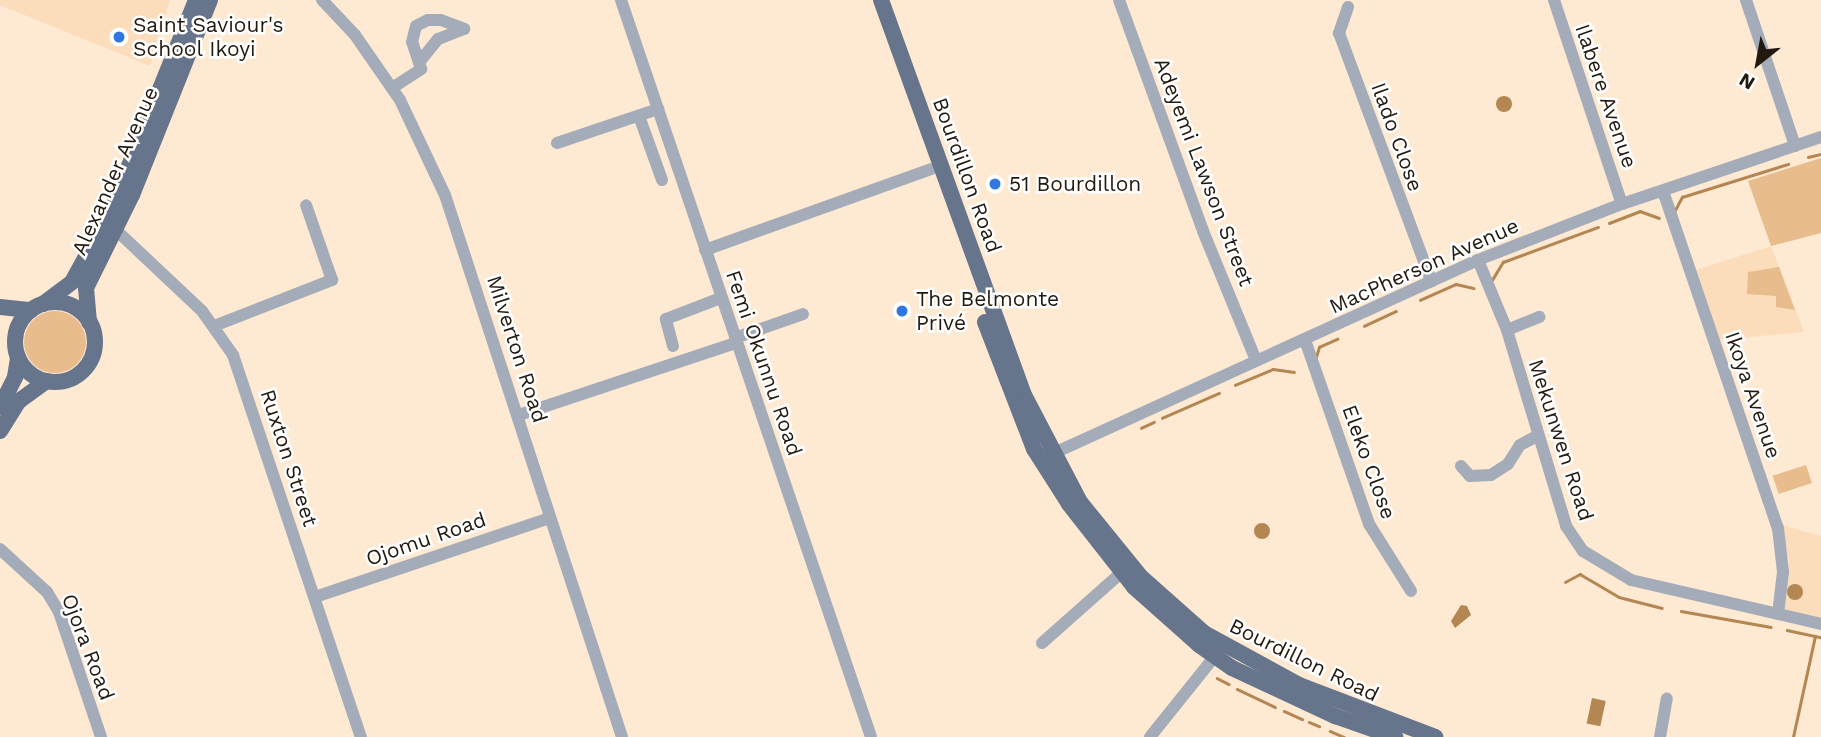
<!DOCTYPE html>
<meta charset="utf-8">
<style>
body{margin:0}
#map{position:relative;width:1821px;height:737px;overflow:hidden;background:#fee9d3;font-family:"Work Sans",sans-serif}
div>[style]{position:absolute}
.built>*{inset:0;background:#fcddbb}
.green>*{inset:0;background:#e8bc8c;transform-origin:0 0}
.round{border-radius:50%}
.water>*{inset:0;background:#b38652;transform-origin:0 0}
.stream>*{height:2.5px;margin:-1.25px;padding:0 1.25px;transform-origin:1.25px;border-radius:1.25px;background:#b38652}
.minor>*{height:12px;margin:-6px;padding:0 6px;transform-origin:6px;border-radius:6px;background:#a4acb9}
.major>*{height:16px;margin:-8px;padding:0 8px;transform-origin:8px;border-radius:8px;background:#67758c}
.major>.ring{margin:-8px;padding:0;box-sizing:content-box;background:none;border:16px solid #67758c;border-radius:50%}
.dots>*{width:19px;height:19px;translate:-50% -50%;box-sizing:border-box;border:4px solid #fff;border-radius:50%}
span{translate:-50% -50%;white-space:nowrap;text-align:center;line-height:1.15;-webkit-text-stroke:5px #fff;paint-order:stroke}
.poi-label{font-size:21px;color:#22190f}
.left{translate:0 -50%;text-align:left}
.street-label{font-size:21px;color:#22190f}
.north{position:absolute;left:1723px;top:28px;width:70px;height:70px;-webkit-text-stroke:5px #fff;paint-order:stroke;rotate:211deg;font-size:19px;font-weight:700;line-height:28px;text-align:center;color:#22190f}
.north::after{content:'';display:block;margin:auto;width:24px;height:32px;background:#22190f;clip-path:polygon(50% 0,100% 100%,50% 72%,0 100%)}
</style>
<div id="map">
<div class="built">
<div style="clip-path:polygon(0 0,170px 0,150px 66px,0 5px)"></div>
<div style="clip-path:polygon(1771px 246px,1804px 332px,1717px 340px,1693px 271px)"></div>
<div style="clip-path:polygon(1778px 524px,1821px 536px,1821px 622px,1790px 616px,1783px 604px,1789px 561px)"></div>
</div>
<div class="green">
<div style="clip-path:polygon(1821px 158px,1821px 233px,1771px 246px,1748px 181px)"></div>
<div style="clip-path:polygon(1779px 267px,1795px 310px,1776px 307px,1776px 296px,1747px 294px,1748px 272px)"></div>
<div class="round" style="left:24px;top:311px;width:62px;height:62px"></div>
<div style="left:1806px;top:465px;width:19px;height:35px;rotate:72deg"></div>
</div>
<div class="water">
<div class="round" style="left:1496px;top:96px;width:16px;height:16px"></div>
<div class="round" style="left:1254px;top:523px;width:16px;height:16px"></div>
<div class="round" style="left:1787px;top:584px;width:16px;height:16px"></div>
<div style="clip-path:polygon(1461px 605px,1467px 606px,1471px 615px,1455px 628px,1451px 621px)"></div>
<div style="left:1592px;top:698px;width:14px;height:26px;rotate:12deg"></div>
</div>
<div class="stream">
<div style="left:1808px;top:157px;width:13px;rotate:-13deg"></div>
<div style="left:1674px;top:212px;width:17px;rotate:-62deg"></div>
<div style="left:1682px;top:197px;width:111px;rotate:-17.3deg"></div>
<div style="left:1609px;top:223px;width:33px;rotate:-21deg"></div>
<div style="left:1640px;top:211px;width:20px;rotate:20deg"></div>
<div style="left:1492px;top:280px;width:21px;rotate:-59deg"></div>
<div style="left:1503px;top:262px;width:101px;rotate:-20.2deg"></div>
<div style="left:1420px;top:300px;width:39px;rotate:-24deg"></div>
<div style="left:1456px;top:284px;width:18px;rotate:13deg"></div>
<div style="left:1364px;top:326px;width:35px;rotate:-25deg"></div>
<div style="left:1316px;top:357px;width:10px;rotate:-73deg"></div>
<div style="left:1319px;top:347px;width:20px;rotate:-24deg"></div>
<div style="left:1235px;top:385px;width:41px;rotate:-22.8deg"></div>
<div style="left:1273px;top:369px;width:21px;rotate:8deg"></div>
<div style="left:1162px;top:418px;width:62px;rotate:-23.7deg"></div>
<div style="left:1141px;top:428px;width:14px;rotate:-25deg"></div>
<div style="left:1565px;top:582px;width:17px;rotate:-28deg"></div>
<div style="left:1580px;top:574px;width:45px;rotate:30.5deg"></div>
<div style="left:1619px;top:597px;width:44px;rotate:14.3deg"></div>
<div style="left:1681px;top:611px;width:91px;rotate:10.1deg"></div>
<div style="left:1787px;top:630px;width:35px;rotate:12deg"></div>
<div style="left:1217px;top:678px;width:13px;rotate:27deg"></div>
<div style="left:1237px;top:689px;width:42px;rotate:25.3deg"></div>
<div style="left:1284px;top:711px;width:20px;rotate:24deg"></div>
<div style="left:1309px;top:722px;width:11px;rotate:22deg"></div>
<div style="left:1330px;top:731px;width:15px;rotate:23deg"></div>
<div style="left:1793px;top:737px;width:103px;rotate:-77.7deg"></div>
</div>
<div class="minor">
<div style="left:322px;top:0;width:48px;rotate:46.7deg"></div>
<div style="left:355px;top:35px;width:79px;rotate:55.3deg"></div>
<div style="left:400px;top:100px;width:105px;rotate:64.7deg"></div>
<div style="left:445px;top:195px;width:570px;rotate:71.91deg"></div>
<div style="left:621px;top:0;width:778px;rotate:71.26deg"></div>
<div style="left:1119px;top:0;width:246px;rotate:70deg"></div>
<div style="left:1203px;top:231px;width:137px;rotate:67.7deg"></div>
<div style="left:1554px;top:0;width:215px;rotate:71.6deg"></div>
<div style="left:1746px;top:0;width:154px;rotate:71.4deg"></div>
<div style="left:1348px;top:7px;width:28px;rotate:109deg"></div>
<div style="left:1339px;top:33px;width:265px;rotate:69.6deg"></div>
<div style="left:392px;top:88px;width:35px;rotate:-33deg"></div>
<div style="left:421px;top:69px;width:28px;rotate:-108deg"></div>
<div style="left:412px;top:42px;width:16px;rotate:-76deg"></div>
<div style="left:416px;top:26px;width:13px;rotate:-27deg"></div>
<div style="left:428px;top:20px;width:13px"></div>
<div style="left:441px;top:20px;width:25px;rotate:21deg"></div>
<div style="left:464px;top:29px;width:28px;rotate:159deg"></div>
<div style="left:438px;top:39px;width:28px;rotate:129deg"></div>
<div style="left:639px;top:116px;width:68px;rotate:70.2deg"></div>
<div style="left:557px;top:143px;width:107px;rotate:-18.6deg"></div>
<div style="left:1663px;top:191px;width:356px;rotate:71.2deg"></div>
<div style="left:1778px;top:528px;width:44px;rotate:83.5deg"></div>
<div style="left:1783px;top:572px;width:42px;rotate:96.8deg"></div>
<div style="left:116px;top:230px;width:118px;rotate:43.3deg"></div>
<div style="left:202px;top:311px;width:54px;rotate:54.8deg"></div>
<div style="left:233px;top:355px;width:403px;rotate:71.5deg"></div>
<div style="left:705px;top:250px;width:240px;rotate:-19.7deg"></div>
<div style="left:1478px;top:260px;width:76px;rotate:67.5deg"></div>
<div style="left:1507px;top:330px;width:205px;rotate:73.2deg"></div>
<div style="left:1566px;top:526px;width:30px;rotate:56deg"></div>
<div style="left:1583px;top:551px;width:56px;rotate:31.1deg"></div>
<div style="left:1631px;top:580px;width:195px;rotate:13deg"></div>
<div style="left:214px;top:326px;width:127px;rotate:-21.3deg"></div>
<div style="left:332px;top:280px;width:79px;rotate:-109.1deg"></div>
<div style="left:1507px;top:330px;width:35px;rotate:-22deg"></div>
<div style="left:735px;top:338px;width:72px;rotate:-19.4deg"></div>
<div style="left:1305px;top:340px;width:195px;rotate:70.8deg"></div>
<div style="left:1369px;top:524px;width:79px;rotate:57.9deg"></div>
<div style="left:673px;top:346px;width:28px;rotate:-105deg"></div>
<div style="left:666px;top:319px;width:59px;rotate:-20.9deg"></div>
<div style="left:519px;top:415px;width:229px;rotate:-18.4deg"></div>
<div style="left:1052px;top:454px;width:468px;rotate:-24.5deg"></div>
<div style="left:1478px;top:260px;width:155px;rotate:-21.3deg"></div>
<div style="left:1622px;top:204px;width:210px;rotate:-18.6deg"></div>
<div style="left:1461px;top:466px;width:13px;rotate:48deg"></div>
<div style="left:1470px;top:476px;width:21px;rotate:-3deg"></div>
<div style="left:1491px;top:475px;width:20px;rotate:-33deg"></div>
<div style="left:1508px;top:464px;width:22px;rotate:-58deg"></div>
<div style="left:1520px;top:445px;width:19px;rotate:-28deg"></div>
<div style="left:0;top:549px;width:64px;rotate:42.5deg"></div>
<div style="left:47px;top:592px;width:23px;rotate:59deg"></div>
<div style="left:59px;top:612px;width:132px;rotate:71.4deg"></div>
<div style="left:315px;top:597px;width:248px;rotate:-18.6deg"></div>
<div style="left:1042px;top:643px;width:107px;rotate:-41.6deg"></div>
<div style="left:1150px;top:737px;width:102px;rotate:-51.3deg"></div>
<div style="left:1660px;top:737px;width:39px;rotate:-80deg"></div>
</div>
<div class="major">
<div style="left:881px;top:0;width:418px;rotate:70.1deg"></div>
<div style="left:1023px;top:393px;width:123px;rotate:62.4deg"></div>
<div style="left:1080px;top:502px;width:97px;rotate:50.9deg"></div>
<div style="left:1141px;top:577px;width:84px;rotate:41.6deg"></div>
<div style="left:1204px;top:633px;width:108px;rotate:28.7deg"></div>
<div style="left:1299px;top:685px;width:146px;rotate:20.9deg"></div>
<div class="ring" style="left:15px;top:302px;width:64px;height:64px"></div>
<div style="left:43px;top:304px;width:36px;rotate:-37deg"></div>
<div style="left:72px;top:282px;width:79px;rotate:-61.2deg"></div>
<div style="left:110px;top:213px;width:230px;rotate:-68deg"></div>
<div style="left:0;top:307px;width:31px;rotate:6deg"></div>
<div style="left:89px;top:322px;width:34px;rotate:-95deg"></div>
<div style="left:86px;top:288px;width:104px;rotate:-63.7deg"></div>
<div style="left:132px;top:195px;width:210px;rotate:-68.2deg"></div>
<div style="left:985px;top:322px;width:136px;rotate:68.9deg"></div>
<div style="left:1034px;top:449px;width:65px;rotate:57.5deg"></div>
<div style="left:1069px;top:504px;width:105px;rotate:51.9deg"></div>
<div style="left:1134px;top:587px;width:87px;rotate:41.7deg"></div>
<div style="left:1199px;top:645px;width:40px;rotate:34.9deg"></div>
<div style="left:1232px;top:668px;width:114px;rotate:25deg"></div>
<div style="left:1335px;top:716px;width:64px;rotate:19.3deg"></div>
<div style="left:0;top:407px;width:34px;rotate:-63deg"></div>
<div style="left:15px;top:377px;width:20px;rotate:-81deg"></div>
<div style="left:0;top:431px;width:36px;rotate:-58deg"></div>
<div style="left:19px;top:401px;width:34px;rotate:-36deg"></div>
</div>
<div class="dots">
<div style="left:119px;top:37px;background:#3276e3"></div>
<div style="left:995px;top:184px;background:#3276e3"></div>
<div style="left:902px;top:311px;background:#3276e3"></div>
</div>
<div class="poi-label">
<span class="left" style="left:133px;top:37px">Saint Saviour's<br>School Ikoyi</span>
<span class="left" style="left:1009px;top:184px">51 Bourdillon</span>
<span class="left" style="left:916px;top:311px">The Belmonte<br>Privé</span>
</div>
<div class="street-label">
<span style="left:1606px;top:96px;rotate:71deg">Ilabere Avenue</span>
<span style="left:1397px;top:137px;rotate:70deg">Ilado Close</span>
<span style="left:115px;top:171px;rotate:-66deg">Alexander Avenue</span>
<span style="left:1204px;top:172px;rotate:69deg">Adeyemi Lawson Street</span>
<span style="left:967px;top:175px;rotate:70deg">Bourdillon Road</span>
<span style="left:1424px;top:266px;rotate:-24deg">MacPherson Avenue</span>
<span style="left:517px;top:349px;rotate:72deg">Milverton Road</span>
<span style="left:764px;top:363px;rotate:71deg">Femi Okunnu Road</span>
<span style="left:1753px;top:395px;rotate:71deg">Ikoya Avenue</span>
<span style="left:1561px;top:440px;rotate:72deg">Mekunwen Road</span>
<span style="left:289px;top:458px;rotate:72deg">Ruxton Street</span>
<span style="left:1369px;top:462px;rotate:70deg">Eleko Close</span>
<span style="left:426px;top:539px;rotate:-19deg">Ojomu Road</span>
<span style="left:88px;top:647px;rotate:69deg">Ojora Road</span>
<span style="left:1304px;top:660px;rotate:26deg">Bourdillon Road</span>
</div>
<div class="north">N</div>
</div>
